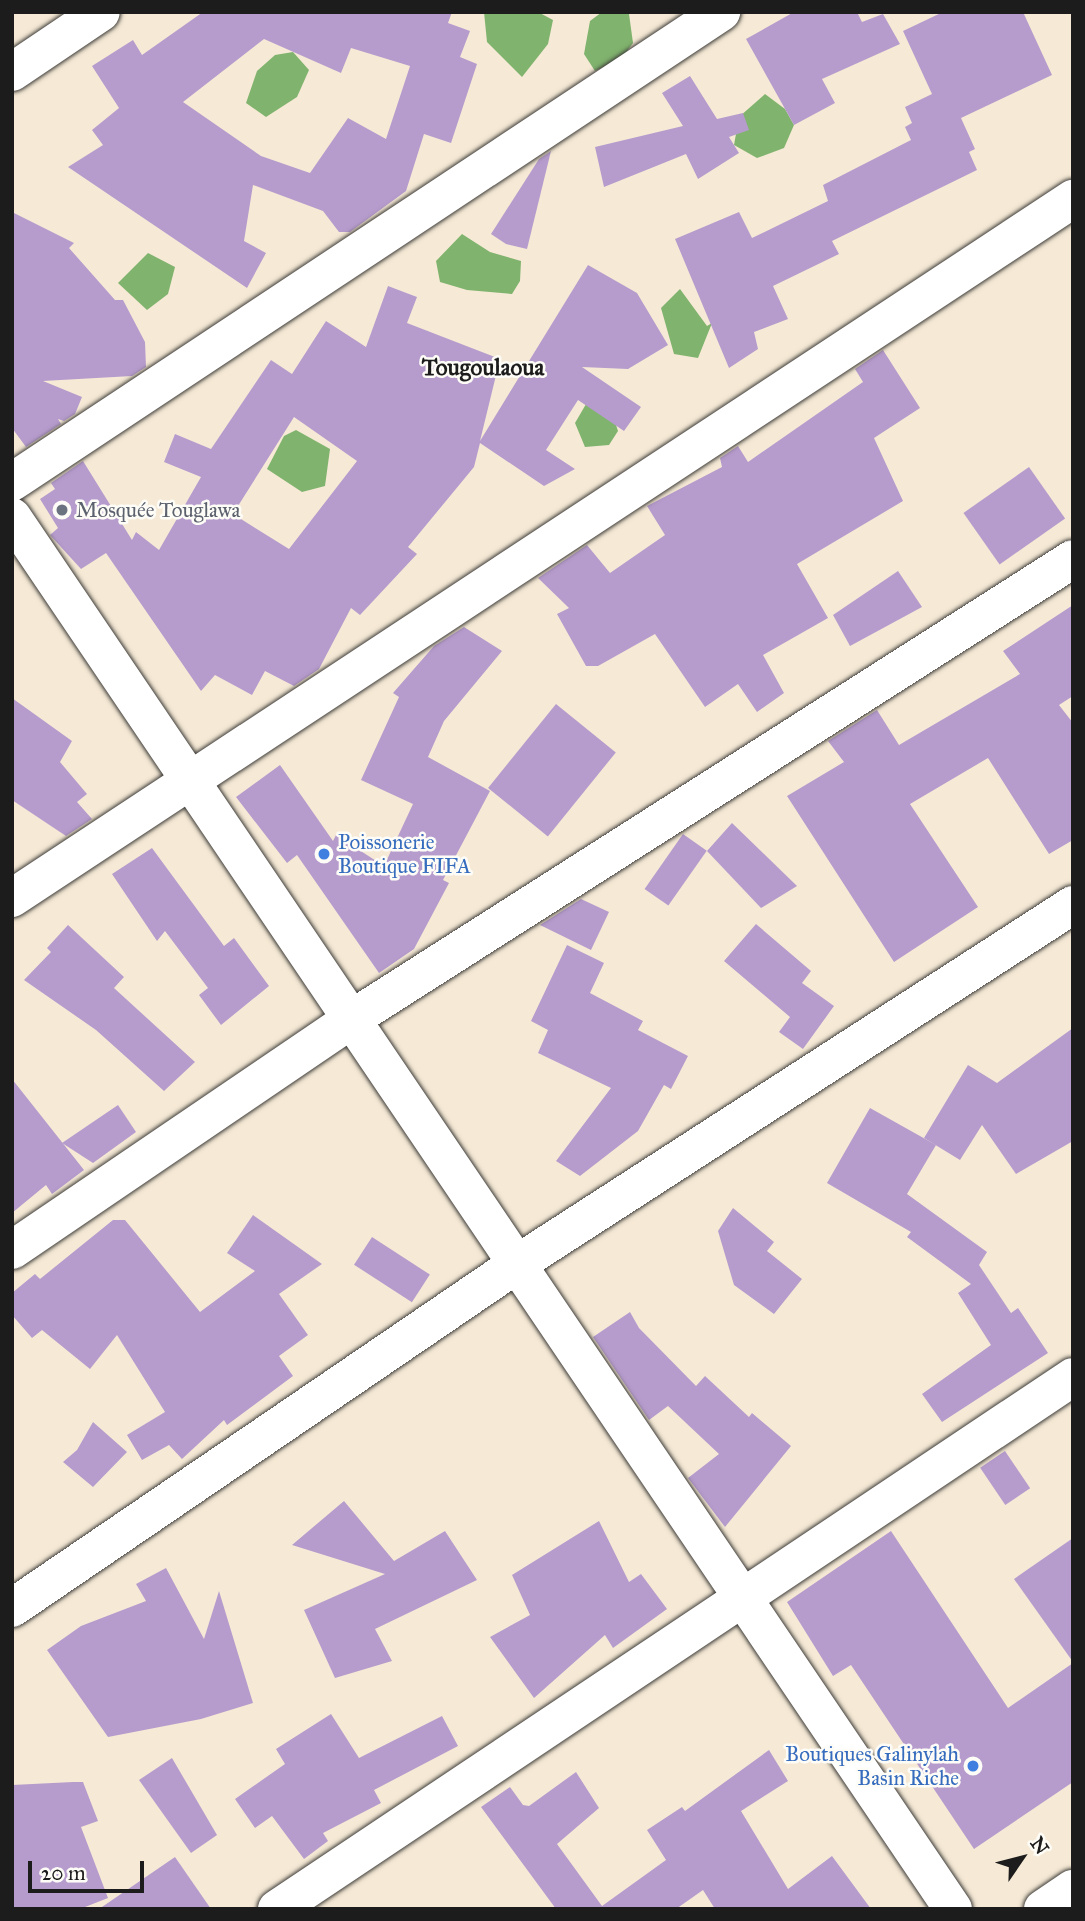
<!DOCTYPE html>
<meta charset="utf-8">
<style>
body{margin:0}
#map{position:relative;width:1085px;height:1921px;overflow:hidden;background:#f6ead6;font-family:"IM FELL Great Primer",serif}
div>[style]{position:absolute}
.forest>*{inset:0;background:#80b36e}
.building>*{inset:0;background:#b69ccd;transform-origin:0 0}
.roads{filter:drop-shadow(0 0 2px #3d3b38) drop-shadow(0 0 2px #3d3b38)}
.minor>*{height:38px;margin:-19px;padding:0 19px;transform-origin:19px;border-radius:19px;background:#fff}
.tertiary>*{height:38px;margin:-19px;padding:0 19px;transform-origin:19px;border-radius:19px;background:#fff}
.dots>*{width:19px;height:19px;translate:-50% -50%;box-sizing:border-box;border:4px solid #fdfcf7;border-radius:50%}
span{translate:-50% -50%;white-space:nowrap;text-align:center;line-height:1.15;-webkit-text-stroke:5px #fdfcf7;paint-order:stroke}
.worship-label{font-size:21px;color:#5b616d}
.left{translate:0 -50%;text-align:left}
.shop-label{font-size:21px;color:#366cbe}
.right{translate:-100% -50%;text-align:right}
.neighbourhood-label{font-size:23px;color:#1c1c1c;font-weight:700}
.frame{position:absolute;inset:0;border:14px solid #1c1c1c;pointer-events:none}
.north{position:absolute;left:987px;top:1823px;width:70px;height:70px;-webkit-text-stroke:5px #fdfcf7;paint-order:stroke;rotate:55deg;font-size:19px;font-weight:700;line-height:28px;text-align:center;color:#1c1c1c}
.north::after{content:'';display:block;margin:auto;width:24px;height:32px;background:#1c1c1c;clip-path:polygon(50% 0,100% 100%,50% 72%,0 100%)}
.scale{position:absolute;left:28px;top:1861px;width:116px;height:32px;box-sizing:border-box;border:4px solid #1c1c1c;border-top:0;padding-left:9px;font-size:21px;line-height:24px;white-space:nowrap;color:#1c1c1c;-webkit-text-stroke:5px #fdfcf7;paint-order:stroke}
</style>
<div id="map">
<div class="forest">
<div style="clip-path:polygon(484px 12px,538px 12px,553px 20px,548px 44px,522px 77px,487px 42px)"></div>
<div style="clip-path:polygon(602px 12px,629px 14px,633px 43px,621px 59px,595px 71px,584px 54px,590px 21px)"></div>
<div style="clip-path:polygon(293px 52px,309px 70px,297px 97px,266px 117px,246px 103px,257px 71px,275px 55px)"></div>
<div style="clip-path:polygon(765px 94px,785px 109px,794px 125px,784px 148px,757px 158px,734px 145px,739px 117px)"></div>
<div style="clip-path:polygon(462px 234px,490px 252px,521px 261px,520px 281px,512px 294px,467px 290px,440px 282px,436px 261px)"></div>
<div style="clip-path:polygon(148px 253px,175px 267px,168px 294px,147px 310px,118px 283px)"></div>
<div style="clip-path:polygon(680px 289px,707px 326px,712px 323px,698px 358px,674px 354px,661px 308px)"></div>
<div style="clip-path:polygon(589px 399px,613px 416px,618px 431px,609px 445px,585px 447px,575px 423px)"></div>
<div style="clip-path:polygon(296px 430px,330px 449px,325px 486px,302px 492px,267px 469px,284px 436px)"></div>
</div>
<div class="building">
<div style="clip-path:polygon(evenodd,203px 12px,452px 12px,448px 23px,470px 31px,460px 57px,477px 64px,451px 143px,424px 134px,406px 191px,350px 232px,339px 232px,323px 211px,253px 185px,244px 241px,266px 253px,247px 288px,68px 167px,103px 145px,92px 130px,119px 108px,92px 66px,133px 40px,142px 55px,203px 12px,264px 39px,341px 73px,351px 48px,410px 66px,386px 139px,348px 118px,310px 173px,261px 156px,183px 102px,264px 39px)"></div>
<div style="clip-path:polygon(794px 12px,857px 12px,862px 22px,883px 14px,900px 44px,822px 79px,835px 103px,794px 125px,746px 39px)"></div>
<div style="clip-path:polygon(943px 12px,1023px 12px,1052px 75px,961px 118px,975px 149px,969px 152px,977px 170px,832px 241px,839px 254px,773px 286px,788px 319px,754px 332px,758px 349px,729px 368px,675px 239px,739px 212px,752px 238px,828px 201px,823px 185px,911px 140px,905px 127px,912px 123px,905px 107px,932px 94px,903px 31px)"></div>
<div style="clip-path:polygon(690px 76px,717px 119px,743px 113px,749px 130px,729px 137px,739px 153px,698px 179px,686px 154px,604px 187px,595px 147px,683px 126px,662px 93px)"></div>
<div style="clip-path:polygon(551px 151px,527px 249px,506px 244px,491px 234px,539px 159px)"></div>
<div style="clip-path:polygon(12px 212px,74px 243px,69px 248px,115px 300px,123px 300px,145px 342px,146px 367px,132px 376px,43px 381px,82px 397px,75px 414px,64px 421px,58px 419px,61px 424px,26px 447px,12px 428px)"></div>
<div style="clip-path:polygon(evenodd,588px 265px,637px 293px,668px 345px,628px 369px,582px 367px,641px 407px,624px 431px,578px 400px,546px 450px,575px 469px,544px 486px,480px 443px,474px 467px,408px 547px,417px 554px,360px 615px,351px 608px,319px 669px,294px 686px,265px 671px,252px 695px,215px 675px,201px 691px,106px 553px,81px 569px,50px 535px,58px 528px,40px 499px,55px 489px,51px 483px,83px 461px,132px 540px,136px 532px,159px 550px,201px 477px,164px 462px,175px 434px,211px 449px,271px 360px,292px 374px,326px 321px,366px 347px,388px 286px,417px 297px,407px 323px,500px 359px,480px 441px,588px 265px,294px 417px,357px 461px,289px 549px,233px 514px,294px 417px)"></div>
<div style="clip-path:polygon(883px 350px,920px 408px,874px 438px,903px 501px,797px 564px,828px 618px,763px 655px,784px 693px,757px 712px,738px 684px,705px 707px,655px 634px,598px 666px,586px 666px,557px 614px,569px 608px,538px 578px,587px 545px,610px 573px,665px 535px,647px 506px,722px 467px,720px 458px,738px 446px,748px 462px,863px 382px,855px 369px)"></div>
<div style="left:1029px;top:467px;width:63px;height:80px;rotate:55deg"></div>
<div style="clip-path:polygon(898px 571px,922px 607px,850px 646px,833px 615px)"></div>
<div style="clip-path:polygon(1073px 605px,1073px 696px,1059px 705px,1073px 723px,1073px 840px,1049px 854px,988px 758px,910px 804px,978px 907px,894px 962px,787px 796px,844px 762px,828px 741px,877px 710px,899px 745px,1020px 674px,1003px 651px)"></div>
<div style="clip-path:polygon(464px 627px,502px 651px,444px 721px,428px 757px,490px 791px,443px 880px,449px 883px,414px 949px,379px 973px,297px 855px,287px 863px,236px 797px,280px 765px,333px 841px,336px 835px,384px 866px,413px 804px,361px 780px,399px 697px,393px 693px,434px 646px)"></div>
<div style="clip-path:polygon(12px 698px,72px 741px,60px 762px,87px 794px,77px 802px,92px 819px,66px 836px,12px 800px)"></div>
<div style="left:556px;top:704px;width:77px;height:108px;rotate:39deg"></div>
<div style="clip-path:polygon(732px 823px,797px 886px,761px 908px,707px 851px)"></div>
<div style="left:683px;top:834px;width:29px;height:67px;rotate:35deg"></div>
<div style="clip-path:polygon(152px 848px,224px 946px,234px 938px,269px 986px,221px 1025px,199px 995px,208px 988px,165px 931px,157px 941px,112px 874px)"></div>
<div style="clip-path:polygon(581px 899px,609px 912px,591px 950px,540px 925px)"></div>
<div style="clip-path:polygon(756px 924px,811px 971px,802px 983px,834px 1006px,803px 1049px,779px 1032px,790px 1017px,724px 961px)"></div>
<div style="clip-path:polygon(68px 925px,124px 977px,114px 988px,195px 1062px,164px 1091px,96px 1030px,24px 980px,51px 952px,47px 948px)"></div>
<div style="clip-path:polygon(567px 945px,604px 963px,590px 993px,643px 1021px,638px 1030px,688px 1056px,671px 1089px,664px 1085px,638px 1131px,580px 1176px,556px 1161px,611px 1088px,538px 1053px,548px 1030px,531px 1021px)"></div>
<div style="clip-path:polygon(1073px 1028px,1073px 1141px,1016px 1174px,982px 1125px,960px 1160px,924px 1138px,968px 1065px,997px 1083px)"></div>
<div style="clip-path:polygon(12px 1079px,84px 1170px,52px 1194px,46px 1185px,12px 1213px)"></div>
<div style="clip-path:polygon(118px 1105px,136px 1132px,93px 1163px,62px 1143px)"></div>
<div style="clip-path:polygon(870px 1108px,936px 1145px,907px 1194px,987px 1252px,979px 1265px,1011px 1313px,1018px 1308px,1048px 1353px,942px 1422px,922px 1394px,991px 1345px,958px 1293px,971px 1284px,907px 1237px,911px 1232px,827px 1183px)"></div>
<div style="clip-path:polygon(733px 1208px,774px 1242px,767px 1251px,802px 1279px,774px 1314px,734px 1285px,718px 1231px)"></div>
<div style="clip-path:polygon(253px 1215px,322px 1264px,279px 1294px,308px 1335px,279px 1356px,293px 1376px,227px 1425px,224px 1420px,182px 1459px,169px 1445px,142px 1460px,127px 1435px,165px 1412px,117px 1335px,90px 1369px,42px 1330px,32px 1338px,12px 1315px,12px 1293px,35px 1274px,40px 1279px,113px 1220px,125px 1220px,200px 1312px,255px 1271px,227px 1253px)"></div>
<div style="left:372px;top:1237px;width:69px;height:33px;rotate:33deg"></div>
<div style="clip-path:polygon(630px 1312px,639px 1328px,696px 1386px,705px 1376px,749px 1417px,752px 1413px,791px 1446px,725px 1527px,688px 1478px,719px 1454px,668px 1406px,649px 1420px,593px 1337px)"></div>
<div style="clip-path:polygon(93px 1422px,127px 1452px,93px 1487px,63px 1462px,77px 1450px)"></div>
<div style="left:1005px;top:1451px;width:45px;height:30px;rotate:56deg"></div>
<div style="clip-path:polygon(344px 1501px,394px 1561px,445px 1531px,477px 1580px,375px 1629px,392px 1661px,335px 1678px,304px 1610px,385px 1574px,292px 1545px)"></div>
<div style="clip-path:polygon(599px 1521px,629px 1582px,641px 1574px,667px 1609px,613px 1648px,605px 1635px,534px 1698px,490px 1637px,530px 1615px,512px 1575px)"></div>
<div style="clip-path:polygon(891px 1531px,1008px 1708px,1073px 1663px,1073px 1782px,974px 1849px,851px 1665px,833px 1676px,787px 1602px)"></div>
<div style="clip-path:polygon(1073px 1538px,1073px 1662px,1014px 1579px)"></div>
<div style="clip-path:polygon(166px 1568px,204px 1639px,219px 1591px,253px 1703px,201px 1719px,108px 1737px,47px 1650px,81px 1626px,146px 1601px,136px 1584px)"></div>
<div style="clip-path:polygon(331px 1714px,359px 1758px,442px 1716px,458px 1746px,374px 1790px,381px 1803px,323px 1833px,328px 1841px,304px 1859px,272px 1816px,255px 1828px,235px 1799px,285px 1764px,276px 1749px)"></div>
<div style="clip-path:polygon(769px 1750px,788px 1781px,741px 1811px,788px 1889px,832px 1856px,871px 1909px,715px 1909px,703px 1890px,676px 1909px,556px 1909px,481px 1807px,510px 1787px,523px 1805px,529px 1806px,576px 1772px,599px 1808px,557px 1844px,602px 1906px,666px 1860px,647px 1830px,682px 1807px,685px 1811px)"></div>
<div style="clip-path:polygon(172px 1758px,217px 1835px,191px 1853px,139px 1780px)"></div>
<div style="clip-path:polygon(73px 1782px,83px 1782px,98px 1821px,81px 1827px,108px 1898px,80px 1909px,12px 1909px,12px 1785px)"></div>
<div style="clip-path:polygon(175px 1857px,211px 1909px,99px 1909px)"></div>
</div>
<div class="roads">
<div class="minor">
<div style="left:12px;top:72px;width:107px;rotate:-34deg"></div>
<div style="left:12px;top:482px;width:851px;rotate:-33.54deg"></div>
<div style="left:12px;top:898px;width:1271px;rotate:-33.38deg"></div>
<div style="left:12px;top:1250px;width:409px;rotate:-34.2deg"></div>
<div style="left:350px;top:1020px;width:857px;rotate:-32.52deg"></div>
<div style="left:12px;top:1608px;width:611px;rotate:-34.26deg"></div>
<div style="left:517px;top:1264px;width:662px;rotate:-32.85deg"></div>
<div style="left:277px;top:1909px;width:957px;rotate:-33.76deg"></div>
</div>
<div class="tertiary">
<div style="left:12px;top:517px;width:1680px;rotate:55.94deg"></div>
<div style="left:1043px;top:1909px;width:36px;rotate:-34deg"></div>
</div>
</div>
<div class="dots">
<div style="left:62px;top:510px;background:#6b7280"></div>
<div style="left:324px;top:854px;background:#3f7fe0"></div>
<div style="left:973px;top:1766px;background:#3f7fe0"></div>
</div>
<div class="worship-label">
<span class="left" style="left:76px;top:510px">Mosquée Touglawa</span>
</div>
<div class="shop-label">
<span class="left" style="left:338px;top:854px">Poissonerie<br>Boutique FIFA</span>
<span class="right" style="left:959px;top:1766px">Boutiques Galinylah<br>Basin Riche</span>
</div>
<div class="neighbourhood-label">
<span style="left:483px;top:367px">Tougoulaoua</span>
</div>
<div class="frame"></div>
<div class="north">N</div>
<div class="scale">20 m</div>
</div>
